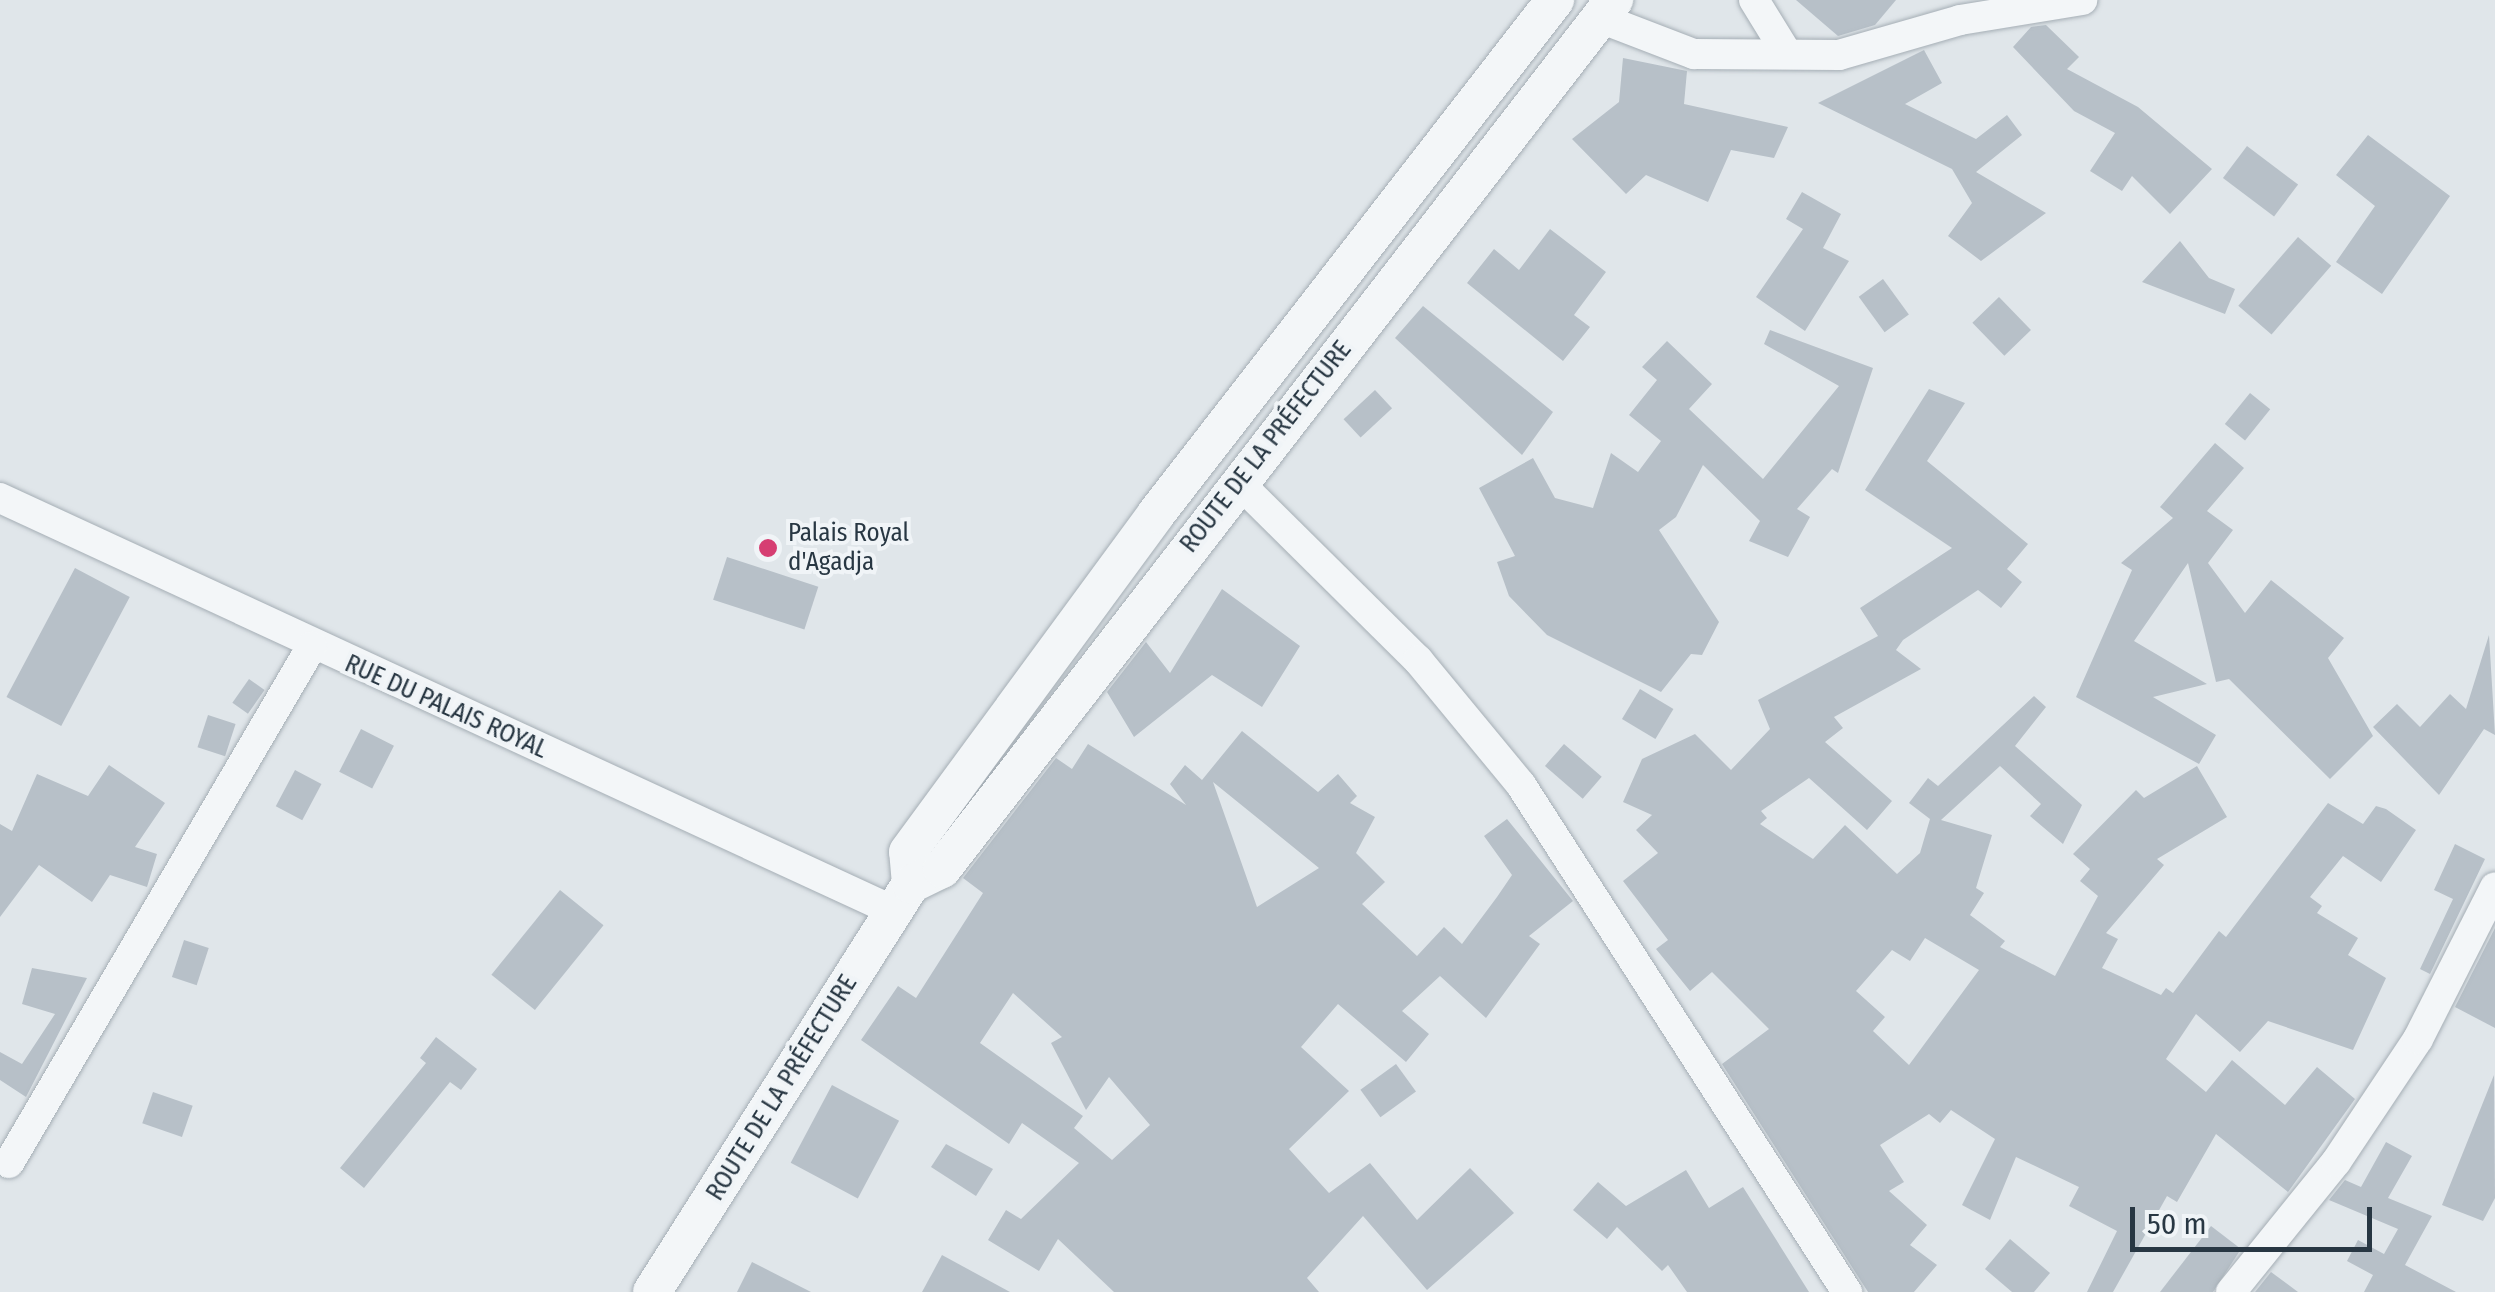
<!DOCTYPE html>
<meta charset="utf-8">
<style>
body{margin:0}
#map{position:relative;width:2495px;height:1292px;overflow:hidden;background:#e0e6ea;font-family:"Fira Sans Condensed",sans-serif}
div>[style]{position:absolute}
.building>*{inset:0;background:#b7c0c8;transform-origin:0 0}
.roads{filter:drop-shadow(0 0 2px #a5aeb5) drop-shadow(0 0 2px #a5aeb5)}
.minor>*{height:30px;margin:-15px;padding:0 15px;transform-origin:15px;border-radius:15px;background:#f3f6f8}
.tertiary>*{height:38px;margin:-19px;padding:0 19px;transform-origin:19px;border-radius:19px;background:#f3f6f8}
.dots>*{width:28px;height:28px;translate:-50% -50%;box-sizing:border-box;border:5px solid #f0f4f7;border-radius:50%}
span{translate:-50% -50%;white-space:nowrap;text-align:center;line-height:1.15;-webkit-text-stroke:8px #f0f4f7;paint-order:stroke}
.street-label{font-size:25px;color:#283743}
.poi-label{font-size:25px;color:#283743}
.left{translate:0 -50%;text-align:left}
.scale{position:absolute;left:2130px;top:1207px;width:242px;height:45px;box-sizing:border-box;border:5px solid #283743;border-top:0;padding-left:12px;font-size:30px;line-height:35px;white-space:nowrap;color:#283743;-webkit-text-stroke:8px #f0f4f7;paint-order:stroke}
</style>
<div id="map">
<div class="building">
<div style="clip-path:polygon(1796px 0,1896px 0,1875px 25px,1838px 36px)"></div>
<div style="clip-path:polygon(2046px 25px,2079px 57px,2067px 69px,2138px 107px,2212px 169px,2170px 214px,2132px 176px,2122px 191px,2090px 171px,2115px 133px,2074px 111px,2013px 47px,2031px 27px)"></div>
<div style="clip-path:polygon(1924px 50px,1942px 83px,1905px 104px,1976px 139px,2007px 115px,2022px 135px,1976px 172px,2046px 213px,1981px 261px,1948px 236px,1972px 203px,1952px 169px,1818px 103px)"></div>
<div style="clip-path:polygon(1623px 58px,1687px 71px,1684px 104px,1788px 127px,1774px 158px,1731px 150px,1708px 202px,1646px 175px,1626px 194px,1572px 139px,1619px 102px)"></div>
<div style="clip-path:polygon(2368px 135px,2450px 196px,2382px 294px,2336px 262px,2375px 206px,2336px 175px)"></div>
<div style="left:2247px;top:146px;width:64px;height:40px;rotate:37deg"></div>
<div style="clip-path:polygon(1802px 192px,1841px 214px,1823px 248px,1849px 261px,1805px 331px,1756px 297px,1803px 229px,1786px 219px)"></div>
<div style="clip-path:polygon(1550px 229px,1606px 272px,1574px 315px,1590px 327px,1563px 361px,1467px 283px,1494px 249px,1519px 270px)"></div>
<div style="left:2298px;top:237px;width:44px;height:91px;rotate:41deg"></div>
<div style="clip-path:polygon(2180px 241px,2209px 278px,2235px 289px,2225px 314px,2142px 282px)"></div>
<div style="left:1883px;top:279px;width:44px;height:30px;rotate:54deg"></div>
<div style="left:1999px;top:297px;width:46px;height:37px;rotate:46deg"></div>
<div style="clip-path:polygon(1423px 306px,1553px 412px,1522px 455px,1395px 338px)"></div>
<div style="clip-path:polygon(1770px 330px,1873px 368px,1838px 473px,1832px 469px,1797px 509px,1810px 517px,1788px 557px,1749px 541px,1760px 521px,1703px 465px,1676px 517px,1659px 530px,1719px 622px,1702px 655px,1691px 654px,1661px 692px,1547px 635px,1509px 596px,1497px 562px,1515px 556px,1479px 488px,1533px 458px,1555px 498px,1593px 508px,1611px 453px,1638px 472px,1661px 441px,1629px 415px,1657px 380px,1642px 367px,1667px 341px,1712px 384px,1689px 409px,1763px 479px,1839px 386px,1764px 344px)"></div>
<div style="clip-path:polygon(evenodd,1929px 389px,1965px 403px,1927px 461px,2028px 544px,2007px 569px,2022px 582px,2001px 608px,1978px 590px,1903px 640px,1896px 650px,1921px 669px,1834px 717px,1843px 728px,1825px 742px,1892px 801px,1867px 830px,1809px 778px,1761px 811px,1767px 818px,1760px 824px,1813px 859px,1845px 825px,1897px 874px,1920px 853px,1930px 819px,1909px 803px,1928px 778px,1938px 786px,2034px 696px,2046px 707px,2015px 746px,2082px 805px,2063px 844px,2030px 816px,2041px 804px,2000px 766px,1941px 820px,1992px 835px,1976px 888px,1984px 893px,1970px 915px,2005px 941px,2000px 947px,2055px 976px,2098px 896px,2080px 881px,2090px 869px,2073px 854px,2136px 790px,2144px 798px,2197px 766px,2227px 817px,2157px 859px,2164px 865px,2106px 933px,2118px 939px,2102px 968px,2161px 995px,2166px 988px,2173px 993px,2219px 931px,2226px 937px,2328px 803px,2363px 824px,2376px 806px,2386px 809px,2416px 830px,2381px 882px,2343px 856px,2310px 897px,2322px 906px,2317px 913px,2358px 938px,2348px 955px,2386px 978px,2353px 1050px,2268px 1021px,2240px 1052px,2196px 1014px,2166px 1059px,2206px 1092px,2232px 1060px,2285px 1105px,2317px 1067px,2355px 1099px,2288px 1192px,2216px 1134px,2177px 1202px,2167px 1196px,2113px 1292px,2087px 1292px,2117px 1231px,2069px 1206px,2079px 1187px,2016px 1157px,1990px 1220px,1962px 1205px,1995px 1139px,1951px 1110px,1940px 1123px,1929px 1114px,1880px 1145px,1904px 1182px,1889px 1191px,1927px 1225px,1910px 1245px,1937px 1265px,1914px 1292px,1868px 1292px,1722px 1064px,1769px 1029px,1712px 972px,1690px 991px,1656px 949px,1668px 940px,1623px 881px,1658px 853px,1636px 830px,1652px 815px,1623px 802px,1642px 759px,1695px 734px,1731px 770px,1770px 729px,1758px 700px,1878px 636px,1860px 608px,1952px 548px,1865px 490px,1929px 389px,1925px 938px,1979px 970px,1909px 1065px,1873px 1031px,1885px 1017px,1856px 991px,1892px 950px,1910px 961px,1925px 938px)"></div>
<div style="left:1375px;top:390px;width:25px;height:43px;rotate:47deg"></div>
<div style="left:2250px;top:393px;width:26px;height:40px;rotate:39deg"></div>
<div style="clip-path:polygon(2215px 443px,2244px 468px,2207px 511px,2233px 530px,2208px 563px,2245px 613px,2271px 580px,2344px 638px,2328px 658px,2373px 736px,2330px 779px,2229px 679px,2216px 682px,2188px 563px,2134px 641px,2207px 684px,2153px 697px,2216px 735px,2199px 764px,2076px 697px,2132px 570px,2121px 563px,2173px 518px,2160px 507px)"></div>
<div style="left:727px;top:557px;width:96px;height:45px;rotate:18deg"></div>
<div style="left:75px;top:568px;width:62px;height:146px;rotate:28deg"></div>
<div style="clip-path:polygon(1222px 589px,1300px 646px,1262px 707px,1212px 675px,1134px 737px,1107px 692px,1146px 642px,1170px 673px)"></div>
<div style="clip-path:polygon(2489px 635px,2495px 735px,2484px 729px,2439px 795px,2373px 727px,2397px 704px,2420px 727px,2450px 694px,2466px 709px)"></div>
<div style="left:249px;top:679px;width:19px;height:29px;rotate:35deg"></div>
<div style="left:1640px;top:689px;width:39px;height:35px;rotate:31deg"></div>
<div style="left:208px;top:715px;width:29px;height:34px;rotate:18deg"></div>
<div style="left:361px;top:729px;width:37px;height:48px;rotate:27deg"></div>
<div style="clip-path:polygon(evenodd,1242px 731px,1318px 792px,1338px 774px,1357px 796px,1350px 803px,1375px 817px,1356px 853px,1385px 882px,1362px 904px,1417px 956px,1444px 927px,1462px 944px,1497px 897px,1512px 875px,1484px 836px,1507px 819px,1573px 901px,1529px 936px,1540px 944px,1486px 1018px,1440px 976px,1402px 1011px,1429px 1034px,1406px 1062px,1338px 1004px,1301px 1047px,1349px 1091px,1289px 1149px,1329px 1193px,1370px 1163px,1417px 1220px,1470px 1168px,1514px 1213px,1427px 1290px,1363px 1216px,1307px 1278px,1319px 1292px,1114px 1292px,1058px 1239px,1039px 1271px,988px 1240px,1006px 1210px,1021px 1219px,1079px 1163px,1022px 1123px,1009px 1144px,861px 1040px,898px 986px,916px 998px,983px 893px,963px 878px,1056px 758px,1072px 769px,1088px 744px,1186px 805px,1170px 784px,1185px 765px,1202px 780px,1242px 731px,1213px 782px,1319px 868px,1257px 907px,1213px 782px,1242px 731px,1013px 993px,1062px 1037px,1051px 1043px,1086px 1110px,1109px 1077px,1150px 1125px,1112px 1160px,1074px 1128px,1083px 1116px,980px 1043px,1013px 993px)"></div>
<div style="left:1564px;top:744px;width:50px;height:29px;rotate:41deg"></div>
<div style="clip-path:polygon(109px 765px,165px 803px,135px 847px,157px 854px,147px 887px,110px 875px,92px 902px,39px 865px,0 917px,0 824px,12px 831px,37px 774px,88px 796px)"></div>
<div style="left:295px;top:770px;width:30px;height:41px;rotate:28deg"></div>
<div style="clip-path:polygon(2455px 844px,2485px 859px,2430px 974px,2420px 969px,2453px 899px,2434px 890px)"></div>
<div style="left:560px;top:890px;width:56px;height:109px;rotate:39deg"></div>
<div style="clip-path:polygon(2495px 928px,2495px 1028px,2455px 1007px)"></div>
<div style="left:184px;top:940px;width:26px;height:39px;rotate:18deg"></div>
<div style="clip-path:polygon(32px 968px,87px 978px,26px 1097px,0 1080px,0 1052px,22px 1064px,55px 1014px,22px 1004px)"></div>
<div style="clip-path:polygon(436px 1037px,477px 1069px,461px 1090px,450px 1082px,364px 1188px,340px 1168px,426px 1063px,420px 1058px)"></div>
<div style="left:1396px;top:1064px;width:34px;height:44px;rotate:54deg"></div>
<div style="clip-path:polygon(2494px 1075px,2495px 1198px,2483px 1221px,2442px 1205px)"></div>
<div style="left:832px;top:1085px;width:76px;height:88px;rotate:28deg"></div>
<div style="left:153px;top:1092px;width:42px;height:33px;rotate:19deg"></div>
<div style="clip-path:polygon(2386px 1142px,2412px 1156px,2388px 1198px,2432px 1216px,2405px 1265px,2456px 1292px,2364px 1292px,2373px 1275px,2347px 1261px,2358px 1240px,2384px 1254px,2398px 1229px,2329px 1200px,2345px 1180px,2361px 1187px)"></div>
<div style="clip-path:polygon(946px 1144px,993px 1169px,976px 1196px,931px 1167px)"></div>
<div style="clip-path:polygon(1686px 1170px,1709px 1208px,1743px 1187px,1809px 1292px,1687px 1292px,1668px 1265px,1662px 1271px,1617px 1227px,1607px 1239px,1573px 1210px,1598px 1182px,1626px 1206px)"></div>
<div style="clip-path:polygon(2211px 1226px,2241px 1249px,2213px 1292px,2160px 1292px)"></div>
<div style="clip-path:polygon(2010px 1239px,2050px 1273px,2034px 1292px,2012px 1292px,1985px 1269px)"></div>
<div style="clip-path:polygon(942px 1255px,1010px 1292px,922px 1292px)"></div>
<div style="clip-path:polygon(752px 1262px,811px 1292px,737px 1292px)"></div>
<div style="clip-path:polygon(2271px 1272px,2298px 1292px,2255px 1292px)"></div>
</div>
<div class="roads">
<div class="minor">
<div style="left:1754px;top:0;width:61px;rotate:58.4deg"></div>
<div style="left:1600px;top:18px;width:101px;rotate:21deg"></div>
<div style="left:1694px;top:54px;width:145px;rotate:0.4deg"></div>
<div style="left:1839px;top:55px;width:126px;rotate:-16.1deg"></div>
<div style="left:1960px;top:20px;width:124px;rotate:-9.3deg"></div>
<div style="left:1239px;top:483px;width:252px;rotate:44.7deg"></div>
<div style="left:1418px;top:660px;width:162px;rotate:50.5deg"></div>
<div style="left:1521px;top:785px;width:603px;rotate:57.26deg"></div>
<div style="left:0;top:498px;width:985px;rotate:24.8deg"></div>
<div style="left:9px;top:1163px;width:599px;rotate:-59.63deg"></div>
<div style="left:2231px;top:1292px;width:167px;rotate:-51.1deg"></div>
<div style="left:2336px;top:1162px;width:148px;rotate:-56.3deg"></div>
<div style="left:2418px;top:1039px;width:170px;rotate:-63.1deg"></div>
</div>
<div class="tertiary">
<div style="left:911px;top:884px;width:32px;rotate:-95deg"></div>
<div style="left:908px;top:852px;width:419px;rotate:-53.7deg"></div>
<div style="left:1156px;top:514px;width:651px;rotate:-52.18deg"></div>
<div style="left:652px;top:1292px;width:483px;rotate:-57.6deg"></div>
<div style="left:911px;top:884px;width:34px;rotate:-26deg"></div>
<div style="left:942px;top:869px;width:1099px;rotate:-52.29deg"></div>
</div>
</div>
<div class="dots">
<div style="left:768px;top:548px;background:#d63e72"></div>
</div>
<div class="street-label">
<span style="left:1266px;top:447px;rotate:-52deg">ROUTE DE LA PRÉFECTURE</span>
<span style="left:446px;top:707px;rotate:24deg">RUE DU PALAIS ROYAL</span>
<span style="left:782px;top:1088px;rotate:-58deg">ROUTE DE LA PRÉFECTURE</span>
</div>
<div class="poi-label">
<span class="left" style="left:788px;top:548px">Palais Royal<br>d'Agadja</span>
</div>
<div class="scale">50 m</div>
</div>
